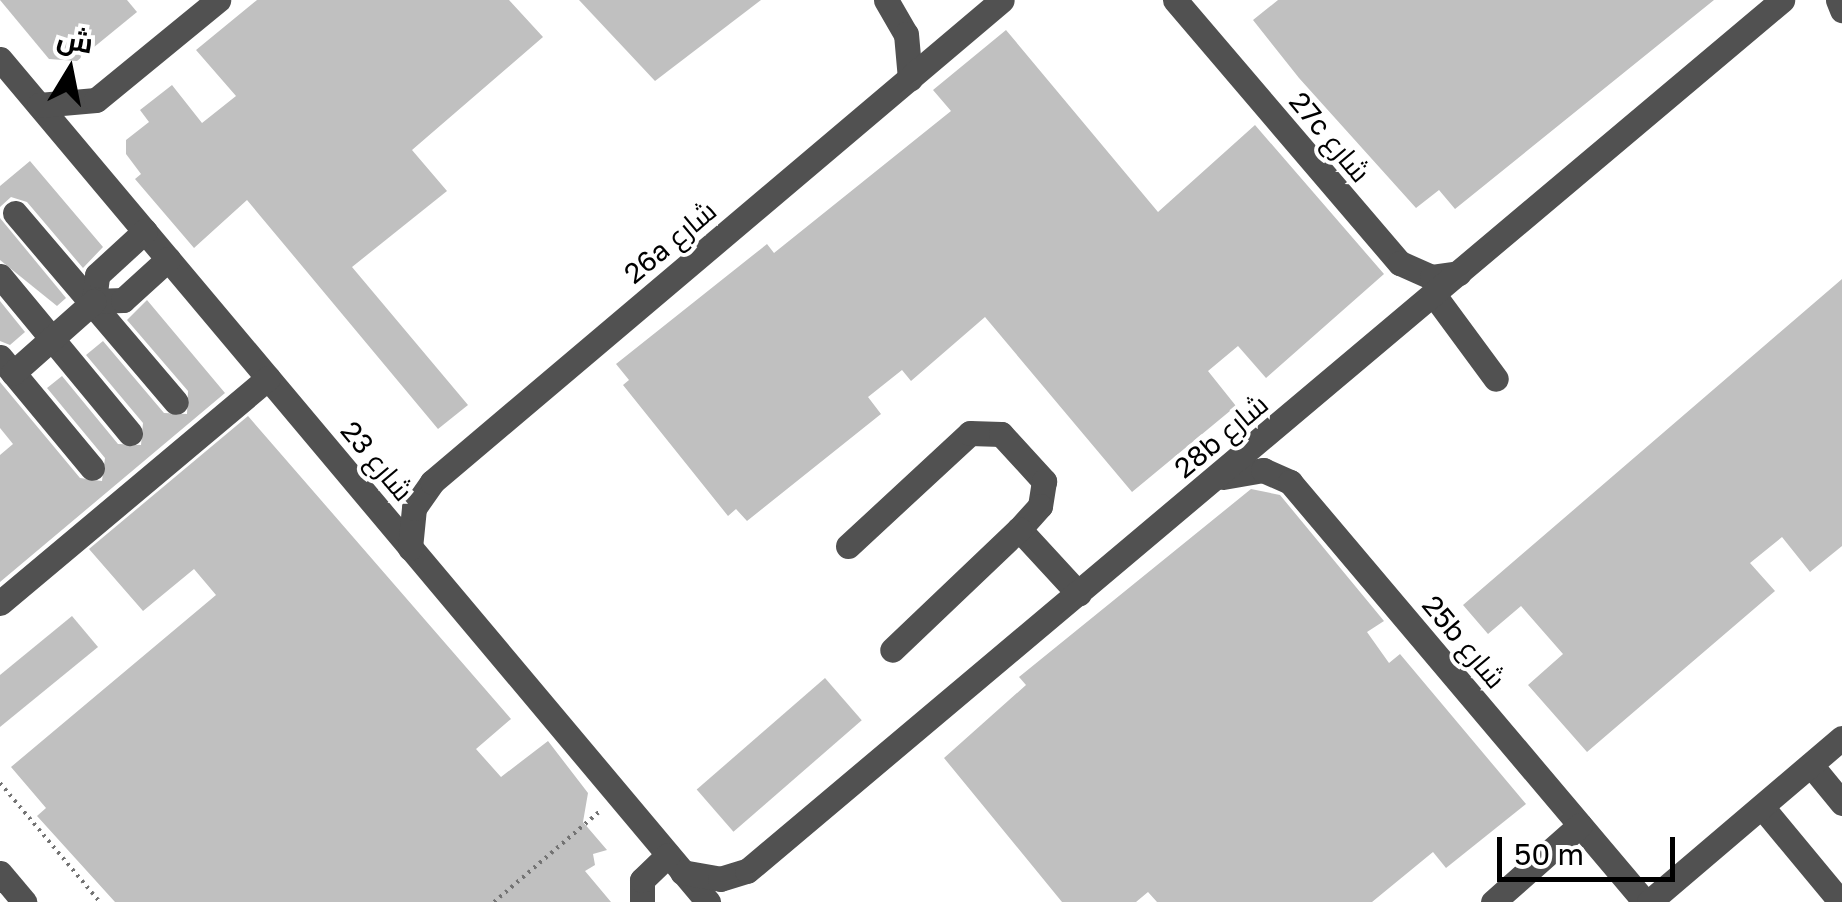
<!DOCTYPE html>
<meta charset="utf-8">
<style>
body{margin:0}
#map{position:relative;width:1842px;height:902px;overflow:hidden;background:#fff;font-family:"Golos Text",Cairo,sans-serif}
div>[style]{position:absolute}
.building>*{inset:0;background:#c0c0c0;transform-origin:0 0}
.path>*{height:4px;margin-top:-2px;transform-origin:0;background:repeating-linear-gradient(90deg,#737373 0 2.5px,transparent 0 7.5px)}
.minor>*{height:25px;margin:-12.5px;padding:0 12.5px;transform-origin:12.5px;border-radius:12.5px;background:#515151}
span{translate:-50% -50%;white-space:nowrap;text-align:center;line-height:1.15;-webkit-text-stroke:8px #fff;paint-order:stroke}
.street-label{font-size:28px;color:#000}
.north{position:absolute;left:20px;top:20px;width:100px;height:100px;-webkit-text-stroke:8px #fff;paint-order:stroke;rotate:10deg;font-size:28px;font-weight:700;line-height:40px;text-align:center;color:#000}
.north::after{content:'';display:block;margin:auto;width:35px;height:45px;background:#000;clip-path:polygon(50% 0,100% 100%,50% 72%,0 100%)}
.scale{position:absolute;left:1497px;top:837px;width:178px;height:45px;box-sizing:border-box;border:5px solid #000;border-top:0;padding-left:12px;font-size:30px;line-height:35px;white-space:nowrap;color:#000;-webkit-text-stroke:8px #fff;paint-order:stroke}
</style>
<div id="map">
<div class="building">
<div style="clip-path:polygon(0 0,127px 0,137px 12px,77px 61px,49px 59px)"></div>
<div style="clip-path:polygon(257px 0,509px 0,543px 37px,412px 150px,447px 191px,352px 267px,468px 405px,438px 429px,247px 200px,194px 248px,135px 179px,141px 174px,126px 154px,126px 140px,149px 122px,140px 110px,172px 85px,202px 123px,236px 96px,196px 50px)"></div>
<div style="clip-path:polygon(579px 0,761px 0,655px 81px)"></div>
<div style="clip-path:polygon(1278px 0,1714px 0,1455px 209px,1439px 190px,1416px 208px,1299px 78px,1253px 20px)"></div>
<div style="clip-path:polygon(1006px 30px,1158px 212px,1255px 125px,1384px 274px,1266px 378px,1238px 346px,1208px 371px,1236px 406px,1132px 492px,985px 317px,911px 381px,902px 370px,868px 397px,881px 414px,747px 521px,736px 509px,728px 516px,623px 385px,629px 380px,616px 364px,767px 244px,774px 253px,951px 111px,933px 90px)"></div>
<div style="clip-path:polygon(30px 161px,103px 247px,83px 268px,27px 202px,11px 197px,0 207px,0 186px)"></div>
<div style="clip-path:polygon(0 218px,66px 298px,57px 306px,0 260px)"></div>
<div style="clip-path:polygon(1842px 279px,1842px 546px,1810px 572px,1782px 537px,1750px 563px,1775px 591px,1587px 752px,1528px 685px,1563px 654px,1521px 606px,1488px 634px,1463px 605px)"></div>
<div style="clip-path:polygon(147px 300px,225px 393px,0 582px,0 455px,13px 444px,0 428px,0 382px,80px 478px,102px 481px,105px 458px,47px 388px,62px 376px,118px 444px,141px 445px,143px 423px,86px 355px,103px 341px,164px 413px,187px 414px,188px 391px,127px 320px)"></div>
<div style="clip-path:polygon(0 301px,25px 332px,10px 345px,0 341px)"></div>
<div style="clip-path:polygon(248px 416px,511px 719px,476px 749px,501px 777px,548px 741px,588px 793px,583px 822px,607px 850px,593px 854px,595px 865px,585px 871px,611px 902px,115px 902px,37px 816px,46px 808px,11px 767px,216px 595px,194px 569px,143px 611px,89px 549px)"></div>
<div style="clip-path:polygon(1251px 489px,1280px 495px,1384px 621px,1367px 632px,1389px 663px,1400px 654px,1526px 804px,1446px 868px,1433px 852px,1372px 902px,1157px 902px,1148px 892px,1136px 902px,1062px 902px,944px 758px,1026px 685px,1019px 677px)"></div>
<div style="clip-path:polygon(72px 616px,98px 647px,0 727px,0 675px)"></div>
<div style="left:825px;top:678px;width:56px;height:170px;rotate:49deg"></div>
</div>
<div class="path">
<div style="left:0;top:783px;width:155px;rotate:50deg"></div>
<div style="left:494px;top:902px;width:140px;rotate:-40.6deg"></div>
</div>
<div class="minor">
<div style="left:886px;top:0;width:39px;rotate:60deg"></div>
<div style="left:906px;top:34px;width:45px;rotate:84.9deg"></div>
<div style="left:1175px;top:0;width:346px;rotate:49.5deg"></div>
<div style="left:1400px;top:263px;width:35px;rotate:24deg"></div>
<div style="left:1432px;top:277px;width:27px;rotate:-8deg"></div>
<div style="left:1838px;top:0;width:11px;rotate:68deg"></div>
<div style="left:0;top:59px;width:1101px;rotate:49.97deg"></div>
<div style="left:39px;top:105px;width:57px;rotate:-5deg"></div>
<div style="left:96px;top:100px;width:158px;rotate:-39.3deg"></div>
<div style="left:15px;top:213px;width:248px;rotate:49.6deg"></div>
<div style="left:0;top:276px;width:204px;rotate:50.4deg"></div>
<div style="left:1434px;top:295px;width:104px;rotate:53.6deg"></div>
<div style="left:94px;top:301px;width:26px;rotate:-83deg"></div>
<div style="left:97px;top:275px;width:65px;rotate:-42.5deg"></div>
<div style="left:94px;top:301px;width:29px;rotate:-2deg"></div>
<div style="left:123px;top:300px;width:61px;rotate:-42.3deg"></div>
<div style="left:0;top:357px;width:144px;rotate:50.3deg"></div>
<div style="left:13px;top:373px;width:108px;rotate:-41.6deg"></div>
<div style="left:1223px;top:477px;width:41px;rotate:-9.9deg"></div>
<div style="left:1263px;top:470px;width:30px;rotate:24deg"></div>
<div style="left:1290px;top:482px;width:550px;rotate:49.79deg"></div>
<div style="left:1019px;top:529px;width:88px;rotate:47.3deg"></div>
<div style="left:848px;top:546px;width:166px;rotate:-42.8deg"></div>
<div style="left:970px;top:433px;width:31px;rotate:2deg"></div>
<div style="left:1001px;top:434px;width:64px;rotate:47.5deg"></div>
<div style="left:1044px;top:481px;width:25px;rotate:99deg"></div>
<div style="left:1040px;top:506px;width:31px;rotate:132deg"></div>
<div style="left:1019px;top:529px;width:175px;rotate:136.4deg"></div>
<div style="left:410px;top:548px;width:40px;rotate:-84.3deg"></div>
<div style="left:414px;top:508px;width:32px;rotate:-55deg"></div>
<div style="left:432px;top:482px;width:746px;rotate:-40.22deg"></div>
<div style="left:0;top:603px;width:350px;rotate:-40deg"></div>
<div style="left:1811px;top:765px;width:49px;rotate:50.8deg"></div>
<div style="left:1762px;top:807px;width:124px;rotate:50.3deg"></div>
<div style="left:682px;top:872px;width:39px;rotate:10deg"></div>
<div style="left:720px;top:879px;width:28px;rotate:-17deg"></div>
<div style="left:747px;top:871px;width:1353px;rotate:-40.08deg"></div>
<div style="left:0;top:873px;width:38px;rotate:50deg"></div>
<div style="left:642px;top:902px;width:22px;rotate:-90deg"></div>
<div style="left:642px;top:880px;width:36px;rotate:-44deg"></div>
<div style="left:1493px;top:902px;width:116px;rotate:-41.5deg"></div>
<div style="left:1649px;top:902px;width:253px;rotate:-40.4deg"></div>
</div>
<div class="street-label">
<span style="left:1330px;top:137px;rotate:50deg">27c شارع</span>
<span style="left:670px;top:242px;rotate:-40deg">26a شارع</span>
<span style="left:1221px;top:436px;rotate:-40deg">28b شارع</span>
<span style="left:377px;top:461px;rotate:50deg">شارع 23</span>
<span style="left:1464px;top:642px;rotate:50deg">25b شارع</span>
</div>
<div class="north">ش</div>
<div class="scale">50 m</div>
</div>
